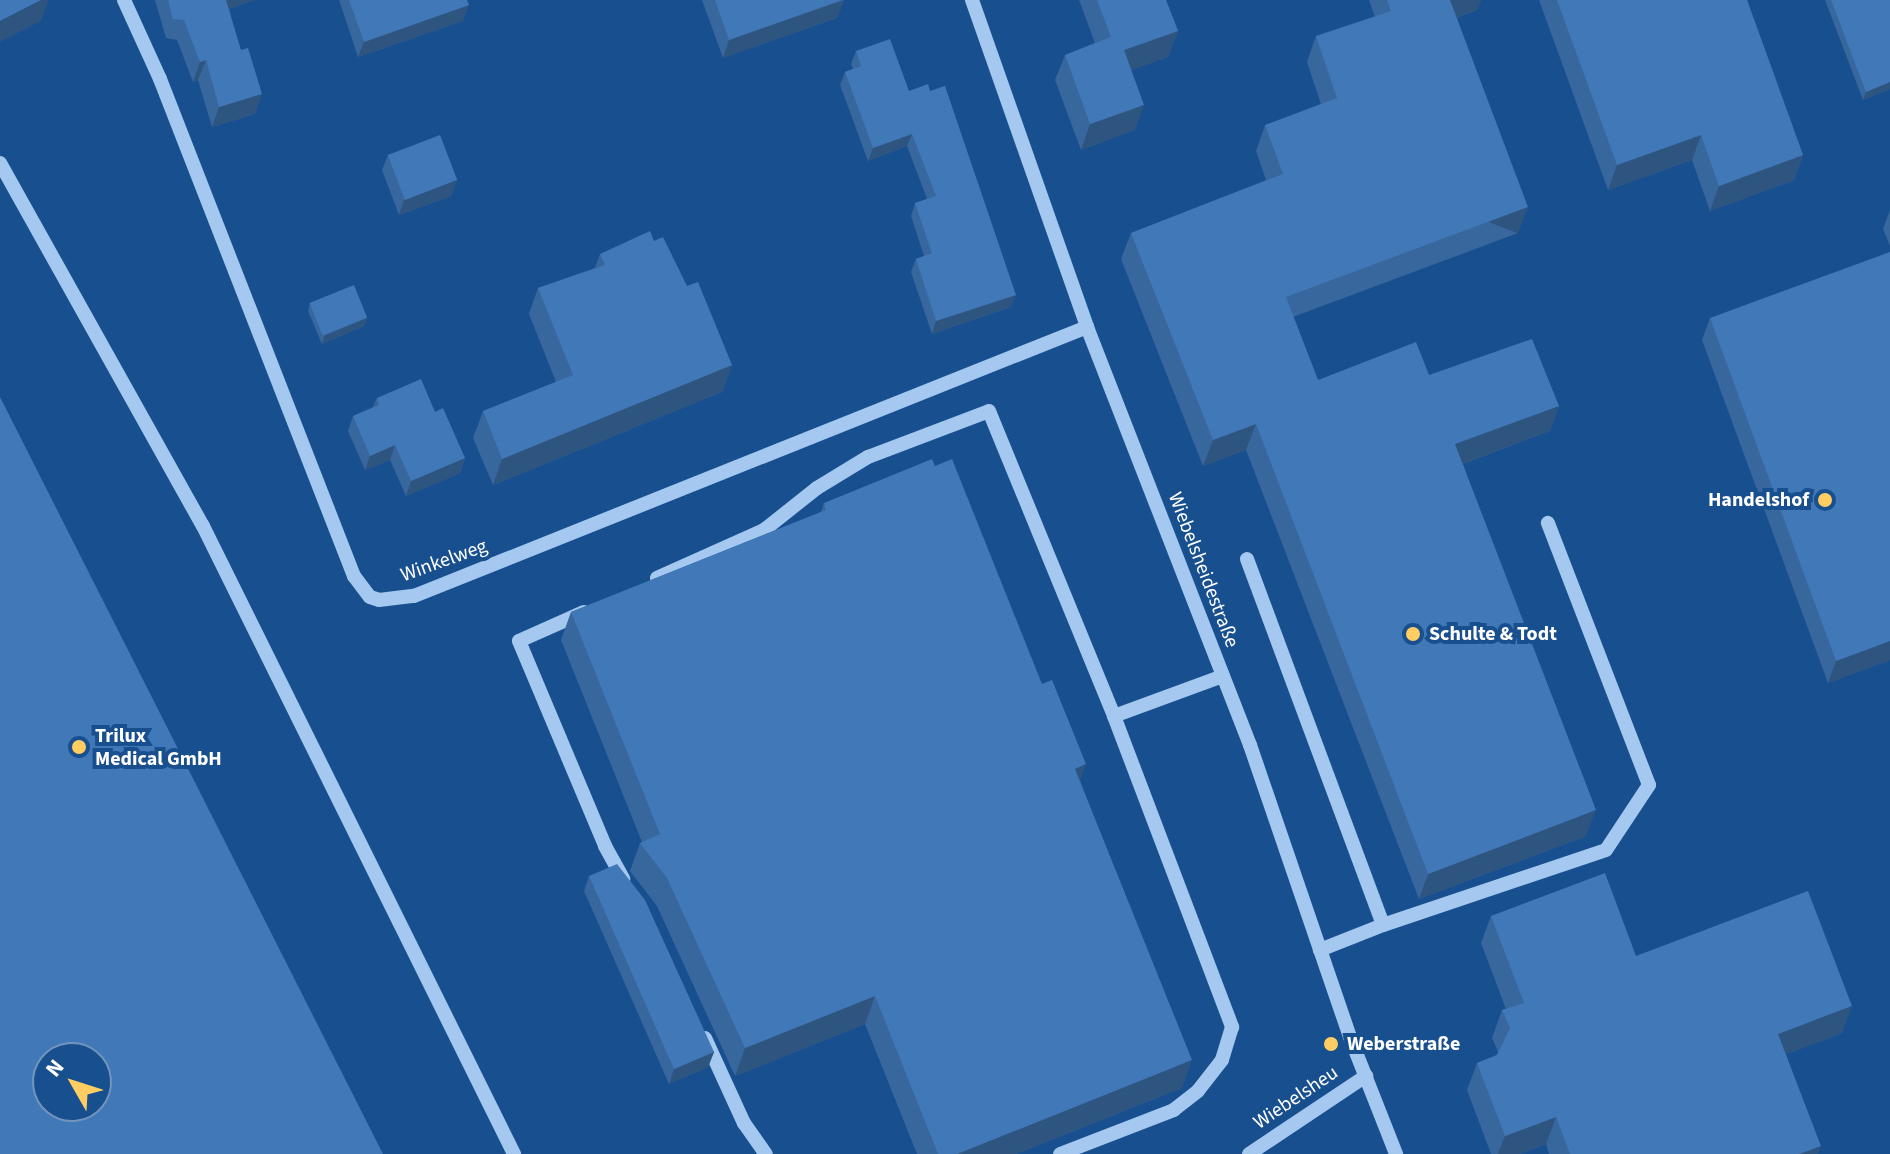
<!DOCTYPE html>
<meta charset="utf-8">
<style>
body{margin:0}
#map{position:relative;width:1890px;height:1154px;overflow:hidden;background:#184f8e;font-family:"Source Sans 3",sans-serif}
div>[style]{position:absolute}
.minor>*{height:14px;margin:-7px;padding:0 7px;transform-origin:7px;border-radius:7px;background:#a4c8ef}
.wall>*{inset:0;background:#38679d}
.shaded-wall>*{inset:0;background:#2e5480;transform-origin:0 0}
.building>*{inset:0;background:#4178b7;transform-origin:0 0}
.dots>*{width:22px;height:22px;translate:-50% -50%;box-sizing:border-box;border:4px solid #184f8e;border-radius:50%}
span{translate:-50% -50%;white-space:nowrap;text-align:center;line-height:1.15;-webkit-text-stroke:8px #184f8e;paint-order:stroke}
.poi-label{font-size:20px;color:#fff;font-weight:700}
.right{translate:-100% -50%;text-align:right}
.left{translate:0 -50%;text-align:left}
.street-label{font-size:20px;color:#fff}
.north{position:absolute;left:32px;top:1042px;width:80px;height:80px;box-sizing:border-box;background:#184f8e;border:2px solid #7495bb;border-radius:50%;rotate:309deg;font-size:22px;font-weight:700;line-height:32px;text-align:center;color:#fff}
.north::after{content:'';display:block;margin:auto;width:28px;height:36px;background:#ffcd62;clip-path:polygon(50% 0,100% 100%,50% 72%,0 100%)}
</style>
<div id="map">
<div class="minor">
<div style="left:124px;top:0;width:87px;rotate:65.5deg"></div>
<div style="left:160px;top:79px;width:534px;rotate:68.68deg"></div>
<div style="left:354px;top:576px;width:26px;rotate:53deg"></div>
<div style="left:370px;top:597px;width:9px;rotate:18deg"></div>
<div style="left:379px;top:600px;width:35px;rotate:-7deg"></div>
<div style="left:414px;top:596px;width:725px;rotate:-21.79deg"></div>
<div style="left:972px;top:0;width:347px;rotate:70.6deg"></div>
<div style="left:1087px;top:327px;width:449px;rotate:68.7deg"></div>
<div style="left:1250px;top:745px;width:309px;rotate:71.1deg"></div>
<div style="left:1350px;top:1037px;width:126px;rotate:68.5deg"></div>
<div style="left:0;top:163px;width:416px;rotate:60.8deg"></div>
<div style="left:203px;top:526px;width:701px;rotate:63.65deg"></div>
<div style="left:1247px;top:559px;width:390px;rotate:69.6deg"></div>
<div style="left:1383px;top:925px;width:68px;rotate:158.4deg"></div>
<div style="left:657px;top:578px;width:117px;rotate:-24.2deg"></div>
<div style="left:764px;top:530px;width:68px;rotate:-38.4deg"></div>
<div style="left:817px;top:488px;width:60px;rotate:-31.3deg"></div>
<div style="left:868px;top:457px;width:129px;rotate:-20.8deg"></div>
<div style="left:989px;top:411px;width:330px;rotate:67.7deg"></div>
<div style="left:1114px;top:716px;width:333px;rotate:69.2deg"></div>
<div style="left:1232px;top:1027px;width:34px;rotate:107deg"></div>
<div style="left:1222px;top:1060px;width:39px;rotate:128deg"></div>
<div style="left:1198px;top:1091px;width:31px;rotate:142deg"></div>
<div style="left:1174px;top:1110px;width:122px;rotate:158.9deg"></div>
<div style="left:584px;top:612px;width:71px;rotate:156deg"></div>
<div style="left:519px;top:641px;width:222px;rotate:67.2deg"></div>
<div style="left:605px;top:846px;width:38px;rotate:61deg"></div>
<div style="left:1114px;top:716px;width:116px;rotate:-20.2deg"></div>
<div style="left:1383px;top:925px;width:235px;rotate:-18.6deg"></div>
<div style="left:1606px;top:850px;width:78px;rotate:-56.5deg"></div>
<div style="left:1649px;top:785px;width:281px;rotate:-111.1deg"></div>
<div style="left:705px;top:1038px;width:94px;rotate:65.4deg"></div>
<div style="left:744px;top:1123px;width:38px;rotate:55deg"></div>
<div style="left:1249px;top:1154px;width:141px;rotate:-33.7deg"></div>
</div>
<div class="wall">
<div style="clip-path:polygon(155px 0,255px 0,229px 9px,255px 114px,212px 127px,198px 80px,193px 82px,177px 40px,166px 38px)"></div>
<div style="clip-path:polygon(339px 0,467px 0,463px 21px,358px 57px)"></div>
<div style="clip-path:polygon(702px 0,844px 0,837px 18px,723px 58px)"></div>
<div style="clip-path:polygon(1079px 0,1166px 0,1178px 31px,1168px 57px,1131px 70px,1135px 130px,1081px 150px,1055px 80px,1065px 55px,1095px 43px)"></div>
<div style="clip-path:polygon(1369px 0,1481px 0,1477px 10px,1457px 18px,1518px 233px,1293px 317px,1318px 380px,1429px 375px,1559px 406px,1550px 431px,1463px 464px,1586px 836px,1419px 899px,1246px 450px,1203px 466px,1121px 259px,1131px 233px,1266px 180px,1256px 151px,1265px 125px,1321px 104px,1307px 62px,1316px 36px,1375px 17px)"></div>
<div style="clip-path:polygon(1539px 0,1747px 0,1803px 155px,1794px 180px,1710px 211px,1692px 160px,1608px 190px)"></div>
<div style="clip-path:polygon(1825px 0,1890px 0,1890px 89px,1863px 100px)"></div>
<div style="clip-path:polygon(856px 51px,909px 91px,1016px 295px,1011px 307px,932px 334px,911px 272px,916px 259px,924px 256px,911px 216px,915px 203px,927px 199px,907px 146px,868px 161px,840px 85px,845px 72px,853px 69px,851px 64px)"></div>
<div style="clip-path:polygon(388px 155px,457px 180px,451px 196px,399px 215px,382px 170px)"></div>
<div style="clip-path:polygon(1890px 210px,1890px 246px,1883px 229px)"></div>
<div style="clip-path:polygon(654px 241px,687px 286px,732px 365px,722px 392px,493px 485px,473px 438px,483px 411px,556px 382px,529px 314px,538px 288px,595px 268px,600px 254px)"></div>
<div style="clip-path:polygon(310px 303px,367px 318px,364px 326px,322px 344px,308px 311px)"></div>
<div style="clip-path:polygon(1710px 318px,1890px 660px,1828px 683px,1702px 340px)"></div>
<div style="clip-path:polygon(377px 398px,435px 412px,465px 458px,460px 473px,406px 496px,390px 460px,365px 470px,348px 431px,353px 416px,373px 407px)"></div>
<div style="clip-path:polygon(824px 503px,1080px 780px,1182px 1088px,1016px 1154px,917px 1154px,865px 1024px,735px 1076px,657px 906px,630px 871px,640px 843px,642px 842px,561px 640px,571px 612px,821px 512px)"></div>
<div style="clip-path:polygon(589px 876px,714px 1052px,708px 1067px,669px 1084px,584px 891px)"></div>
<div style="clip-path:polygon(1491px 916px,1636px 956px,1842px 1033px,1786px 1054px,1818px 1154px,1549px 1154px,1546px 1144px,1520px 1154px,1491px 1154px,1467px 1090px,1477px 1063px,1497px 1055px,1498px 1052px,1492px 1038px,1502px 1010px,1506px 1009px,1481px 943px)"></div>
</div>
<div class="shaded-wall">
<div style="clip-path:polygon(41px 0,49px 0,41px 21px,0 42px,0 21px)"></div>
<div style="clip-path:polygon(222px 0,255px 0,217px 13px)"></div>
<div style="clip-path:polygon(844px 0,837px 18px,723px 58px,729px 40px)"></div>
<div style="clip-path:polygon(1449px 0,1481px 0,1477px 10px,1440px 24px)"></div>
<div style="clip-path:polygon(469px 5px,463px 21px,358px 57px,364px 42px)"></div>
<div style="clip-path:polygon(1178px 31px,1168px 57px,1115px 76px,1124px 50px)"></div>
<div style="clip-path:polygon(206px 60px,198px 80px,193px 82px,200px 62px)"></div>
<div style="clip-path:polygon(1890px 82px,1890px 89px,1863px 100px,1866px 92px)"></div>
<div style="clip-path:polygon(262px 94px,255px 114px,212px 127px,219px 107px)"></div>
<div style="clip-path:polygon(1144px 105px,1135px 130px,1081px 150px,1090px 124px)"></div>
<div style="clip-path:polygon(912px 134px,907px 146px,868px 161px,873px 148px)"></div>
<div style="clip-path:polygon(1701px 135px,1692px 160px,1608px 190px,1617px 165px)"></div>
<div style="clip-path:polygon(1803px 155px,1794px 180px,1710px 211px,1719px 186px)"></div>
<div style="clip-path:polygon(457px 180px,451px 196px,399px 215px,404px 200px)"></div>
<div style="left:1528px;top:207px;width:28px;height:258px;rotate:111deg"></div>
<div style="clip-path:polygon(1016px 295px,1011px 307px,932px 334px,936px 321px)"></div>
<div style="clip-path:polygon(367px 318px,364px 326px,322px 344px,324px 336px)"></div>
<div style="clip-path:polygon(732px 365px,722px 392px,493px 485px,502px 459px)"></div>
<div style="clip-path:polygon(1559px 406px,1550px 431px,1446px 470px,1455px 444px)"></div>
<div style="clip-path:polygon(1256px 424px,1246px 450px,1203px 466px,1213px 440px)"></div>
<div style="clip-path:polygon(395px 445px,390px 460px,365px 470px,370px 456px)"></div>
<div style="clip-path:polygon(465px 458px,460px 473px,406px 496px,411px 481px)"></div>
<div style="clip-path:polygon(1890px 641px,1890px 660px,1828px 683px,1836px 661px)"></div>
<div style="clip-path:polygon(1086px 764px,1076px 792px,1075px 769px)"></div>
<div style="clip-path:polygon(1596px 810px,1586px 836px,1419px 899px,1428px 874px)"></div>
<div style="clip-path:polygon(875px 996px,865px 1024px,735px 1076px,745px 1048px)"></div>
<div style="clip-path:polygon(1852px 1006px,1842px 1033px,1768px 1061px,1778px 1034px)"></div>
<div style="clip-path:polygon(714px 1052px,708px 1067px,669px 1084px,674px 1069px)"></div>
<div style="clip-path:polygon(1192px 1060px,1182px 1088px,1016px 1154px,957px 1154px)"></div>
<div style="clip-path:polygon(1556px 1117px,1546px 1144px,1520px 1154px,1498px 1154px,1505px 1136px)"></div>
<div style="clip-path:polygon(1821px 1146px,1818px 1154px,1799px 1154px)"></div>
</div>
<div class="building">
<div style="clip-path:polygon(0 0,41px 0,0 21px)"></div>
<div style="clip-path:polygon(168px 0,226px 0,241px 50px,248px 48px,262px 94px,219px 107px,206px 60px,200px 62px,184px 20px,173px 19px)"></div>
<div style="clip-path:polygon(349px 0,467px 0,469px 5px,364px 42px)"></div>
<div style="clip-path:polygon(715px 0,842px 0,729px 40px)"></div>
<div style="clip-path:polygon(1097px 0,1166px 0,1178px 31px,1124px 50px,1144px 105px,1090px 124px,1065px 55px,1111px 37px)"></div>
<div style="clip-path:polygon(1387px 0,1450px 0,1528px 207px,1286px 297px,1318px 380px,1416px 342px,1429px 375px,1532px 339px,1559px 406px,1455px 444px,1596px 810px,1428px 874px,1256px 424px,1213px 440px,1131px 233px,1283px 174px,1265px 125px,1337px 98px,1316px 36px,1391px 11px)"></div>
<div style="clip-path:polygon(1557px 0,1747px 0,1803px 155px,1719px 186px,1701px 135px,1617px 165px)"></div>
<div style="clip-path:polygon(1831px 0,1890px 0,1890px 82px,1866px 92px)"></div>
<div style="clip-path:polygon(890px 39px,909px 91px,928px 84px,930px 91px,945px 86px,1016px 295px,936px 321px,916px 259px,932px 253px,915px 203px,936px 196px,912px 134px,873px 148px,845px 72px,861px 66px,856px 51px)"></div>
<div style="left:440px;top:135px;width:48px;height:56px;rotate:69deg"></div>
<div style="clip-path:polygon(650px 231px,654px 241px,663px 237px,687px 286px,698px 282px,732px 365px,502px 459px,483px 411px,573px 375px,538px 288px,605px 265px,600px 254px)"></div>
<div style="clip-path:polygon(1890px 252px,1890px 641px,1836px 661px,1710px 318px)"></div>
<div style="left:354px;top:285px;width:35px;height:48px;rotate:68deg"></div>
<div style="clip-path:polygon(421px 379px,435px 412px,443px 408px,465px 458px,411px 481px,395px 445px,370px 456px,353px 416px,379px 405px,377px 398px)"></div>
<div style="clip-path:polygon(evenodd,0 397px,383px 1154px,0 1154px,0 397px,48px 1058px,96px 1058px,96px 1106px,48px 1106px,48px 1058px)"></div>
<div style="clip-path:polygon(932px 459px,935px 466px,952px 459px,1042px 684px,1052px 680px,1086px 764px,1075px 769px,1192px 1060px,957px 1154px,938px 1154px,875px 996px,745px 1048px,667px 878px,640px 843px,660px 834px,571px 612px,826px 510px,824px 503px)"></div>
<div style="clip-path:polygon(617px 864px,645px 900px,714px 1052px,674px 1069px,589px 876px)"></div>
<div style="clip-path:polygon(1605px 873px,1636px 956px,1808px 891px,1852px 1006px,1778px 1034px,1821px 1146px,1799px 1154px,1570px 1154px,1556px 1117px,1505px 1136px,1477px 1063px,1497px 1055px,1510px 1028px,1502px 1010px,1524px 1003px,1491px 916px)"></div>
</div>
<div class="dots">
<div style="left:1825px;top:500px;background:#ffcd62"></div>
<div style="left:1413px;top:634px;background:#ffcd62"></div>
<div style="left:79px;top:747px;background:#ffcd62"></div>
<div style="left:1331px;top:1044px;background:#ffcd62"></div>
</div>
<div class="poi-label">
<span class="right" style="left:1809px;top:500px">Handelshof</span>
<span class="left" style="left:1429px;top:634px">Schulte &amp; Todt</span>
<span class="left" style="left:95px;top:748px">Trilux<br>Medical GmbH</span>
<span class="left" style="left:1347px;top:1044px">Weberstraße</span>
</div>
<div class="street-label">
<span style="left:444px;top:561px;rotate:-20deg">Winkelweg</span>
<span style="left:1203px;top:570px;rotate:69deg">Wiebelsheidestraße</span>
<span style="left:1296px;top:1098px;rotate:-34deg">Wiebelsheu</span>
</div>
<div class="north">N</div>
</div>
